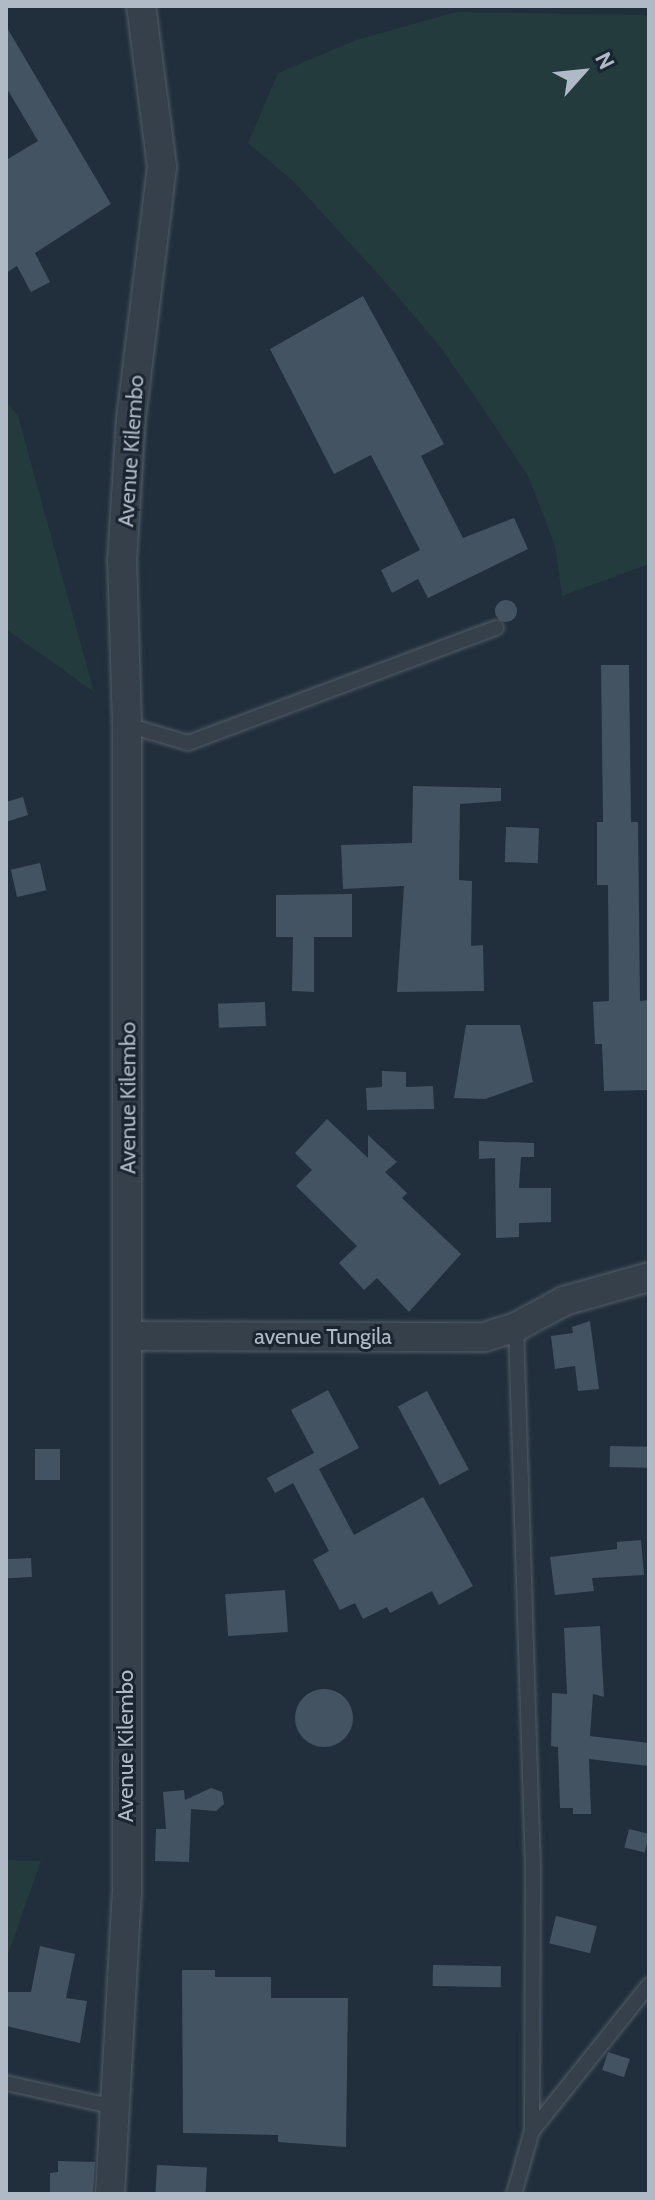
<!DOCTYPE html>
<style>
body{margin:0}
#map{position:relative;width:655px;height:2200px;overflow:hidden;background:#212e3b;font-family:Cabin,sans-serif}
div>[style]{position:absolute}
.green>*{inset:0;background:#233b3c}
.building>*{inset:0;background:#445362;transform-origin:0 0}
.round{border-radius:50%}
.roads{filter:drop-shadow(0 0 2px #535d69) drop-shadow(0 0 2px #535d69)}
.service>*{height:14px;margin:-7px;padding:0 7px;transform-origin:7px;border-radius:7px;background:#35404b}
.minor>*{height:28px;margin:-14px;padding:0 14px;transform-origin:14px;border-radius:14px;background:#35404b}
span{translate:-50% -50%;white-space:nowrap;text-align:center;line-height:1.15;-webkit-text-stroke:6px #1a2530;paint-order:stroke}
.street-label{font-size:22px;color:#b0bac7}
.frame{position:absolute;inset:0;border:8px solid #b0bac7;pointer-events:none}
.north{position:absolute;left:543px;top:32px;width:80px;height:80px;-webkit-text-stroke:6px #1a2530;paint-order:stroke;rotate:63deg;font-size:22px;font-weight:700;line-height:32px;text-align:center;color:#b0bac7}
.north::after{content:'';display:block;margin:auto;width:28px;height:36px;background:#b0bac7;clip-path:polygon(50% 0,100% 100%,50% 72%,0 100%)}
</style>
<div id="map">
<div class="green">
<div style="clip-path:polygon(456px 12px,649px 15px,649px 564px,562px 596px,555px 546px,528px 476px,489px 417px,441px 348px,387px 284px,295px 183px,248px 143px,278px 73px,356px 40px)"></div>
<div style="clip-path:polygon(6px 401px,18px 416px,94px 692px,6px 629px)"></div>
<div style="clip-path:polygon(6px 1860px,41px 1861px,6px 1960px)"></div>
</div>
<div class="building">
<div style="clip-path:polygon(6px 26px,111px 204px,35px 253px,50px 282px,31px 292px,17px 266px,6px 273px,6px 160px,38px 141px,6px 87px)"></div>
<div style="clip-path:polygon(363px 296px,444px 444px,421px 456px,463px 538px,514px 518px,528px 549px,428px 598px,418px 579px,392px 593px,381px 570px,420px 550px,371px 455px,334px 474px,270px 349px)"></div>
<div class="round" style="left:495px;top:600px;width:22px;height:22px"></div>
<div style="clip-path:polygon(601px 665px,629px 665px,631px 822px,638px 822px,640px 1001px,649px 1000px,649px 1090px,604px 1091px,602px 1044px,595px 1044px,593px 1002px,609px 1001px,608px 885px,597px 885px,597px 822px,603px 822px)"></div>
<div style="clip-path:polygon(413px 786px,501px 788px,501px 801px,460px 804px,459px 880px,472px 881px,471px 946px,483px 945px,484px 991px,397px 992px,404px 886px,343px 889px,341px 845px,412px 843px)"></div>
<div style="clip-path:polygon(23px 797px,28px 815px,6px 822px,6px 802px)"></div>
<div style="left:506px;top:827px;width:33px;height:35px;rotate:2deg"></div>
<div style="left:40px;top:863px;width:28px;height:30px;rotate:77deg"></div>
<div style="clip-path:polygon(352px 894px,352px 937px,314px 937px,314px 992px,292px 991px,293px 937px,276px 937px,276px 895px)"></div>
<div style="left:265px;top:1002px;width:24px;height:47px;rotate:88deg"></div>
<div style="clip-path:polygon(466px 1025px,520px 1025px,533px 1082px,485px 1099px,454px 1098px)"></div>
<div style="clip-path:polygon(382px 1071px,406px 1072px,406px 1087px,433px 1086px,434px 1109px,367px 1110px,366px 1088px,382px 1087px)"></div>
<div style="clip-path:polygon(327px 1119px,368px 1158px,368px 1135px,397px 1162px,385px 1172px,407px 1193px,402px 1198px,461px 1254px,409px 1312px,377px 1278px,364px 1290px,339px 1263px,357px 1246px,296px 1186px,312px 1170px,295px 1153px)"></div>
<div style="clip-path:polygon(479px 1141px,534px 1143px,534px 1157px,521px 1157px,519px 1188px,551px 1188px,551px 1222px,519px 1223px,519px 1237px,496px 1238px,495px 1158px,479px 1159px)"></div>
<div style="clip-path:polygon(590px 1321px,599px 1389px,578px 1391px,575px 1366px,555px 1369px,551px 1336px,573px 1333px,572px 1327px)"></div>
<div style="clip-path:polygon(328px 1390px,359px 1448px,319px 1469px,354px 1535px,423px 1497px,473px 1586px,439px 1605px,432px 1591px,390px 1613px,387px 1607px,363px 1619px,355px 1603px,340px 1610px,313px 1560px,329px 1551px,293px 1483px,275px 1493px,267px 1478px,314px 1453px,291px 1410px)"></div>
<div style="left:427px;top:1391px;width:89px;height:33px;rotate:62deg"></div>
<div style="left:610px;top:1446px;width:39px;height:21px;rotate:1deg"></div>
<div style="left:35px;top:1449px;width:25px;height:31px"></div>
<div style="clip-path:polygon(641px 1540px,644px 1575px,592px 1578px,594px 1591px,555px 1595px,550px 1557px,617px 1549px,617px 1542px)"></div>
<div style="left:31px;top:1558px;width:19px;height:25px;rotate:87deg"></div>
<div style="left:285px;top:1590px;width:42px;height:60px;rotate:86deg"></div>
<div style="clip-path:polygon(600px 1626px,604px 1697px,593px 1694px,590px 1736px,649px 1743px,649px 1766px,589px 1759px,591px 1814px,573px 1814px,573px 1808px,560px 1808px,558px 1747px,551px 1746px,552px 1693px,567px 1694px,564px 1628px)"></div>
<div class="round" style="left:295px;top:1689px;width:58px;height:58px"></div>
<div style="clip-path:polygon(211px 1788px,222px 1792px,224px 1804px,216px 1811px,191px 1809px,189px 1862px,155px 1861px,156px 1829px,166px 1829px,163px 1792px,184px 1790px,185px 1800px)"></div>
<div style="left:629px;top:1829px;width:21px;height:19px;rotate:14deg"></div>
<div style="left:556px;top:1916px;width:42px;height:28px;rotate:14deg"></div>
<div style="clip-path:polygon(40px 1946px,75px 1954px,66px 1998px,87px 2001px,80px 2043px,6px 2026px,6px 1992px,31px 1992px)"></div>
<div style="left:433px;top:1965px;width:68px;height:21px;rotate:1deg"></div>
<div style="clip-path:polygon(182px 1970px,215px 1970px,215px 1977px,271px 1977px,271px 1998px,348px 1998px,346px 2147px,278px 2142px,278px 2135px,183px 2133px)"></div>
<div style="left:608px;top:2052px;width:23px;height:19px;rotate:18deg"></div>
<div style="clip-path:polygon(58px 2161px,95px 2162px,93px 2194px,50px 2194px,50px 2173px,58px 2172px)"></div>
<div style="left:157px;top:2165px;width:50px;height:29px;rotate:3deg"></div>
</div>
<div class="roads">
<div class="service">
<div style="left:127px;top:725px;width:64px;rotate:16.4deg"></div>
<div style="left:188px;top:743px;width:329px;rotate:-20.5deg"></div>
<div style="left:6px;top:2083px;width:107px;rotate:12.4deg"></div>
<div style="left:532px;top:2131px;width:187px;rotate:-51.3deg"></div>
<div style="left:514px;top:2194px;width:66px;rotate:-74.1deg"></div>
<div style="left:532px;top:2131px;width:261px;rotate:-89.8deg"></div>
<div style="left:533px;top:1870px;width:543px;rotate:-91.79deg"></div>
</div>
<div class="minor">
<div style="left:127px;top:1336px;width:357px;rotate:0.2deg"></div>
<div style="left:484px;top:1337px;width:34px;rotate:-17deg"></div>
<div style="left:516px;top:1327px;width:55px;rotate:-28.4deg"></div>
<div style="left:564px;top:1301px;width:88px;rotate:-15.8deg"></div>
<div style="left:110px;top:2194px;width:300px;rotate:-86.8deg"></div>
<div style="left:127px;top:1894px;width:1169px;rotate:-90deg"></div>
<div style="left:127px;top:725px;width:164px;rotate:-91.7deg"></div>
<div style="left:122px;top:561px;width:142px;rotate:-86.4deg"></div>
<div style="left:131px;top:419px;width:254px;rotate:-83deg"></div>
<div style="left:162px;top:167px;width:162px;rotate:-97.4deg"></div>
</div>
</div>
<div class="street-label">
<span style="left:131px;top:451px;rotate:-86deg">Avenue Kilembo</span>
<span style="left:128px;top:1098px;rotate:-90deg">Avenue Kilembo</span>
<span style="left:323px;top:1337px">avenue Tungila</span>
<span style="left:126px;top:1746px;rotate:-90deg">Avenue Kilembo</span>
</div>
<div class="frame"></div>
<div class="north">N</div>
</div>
